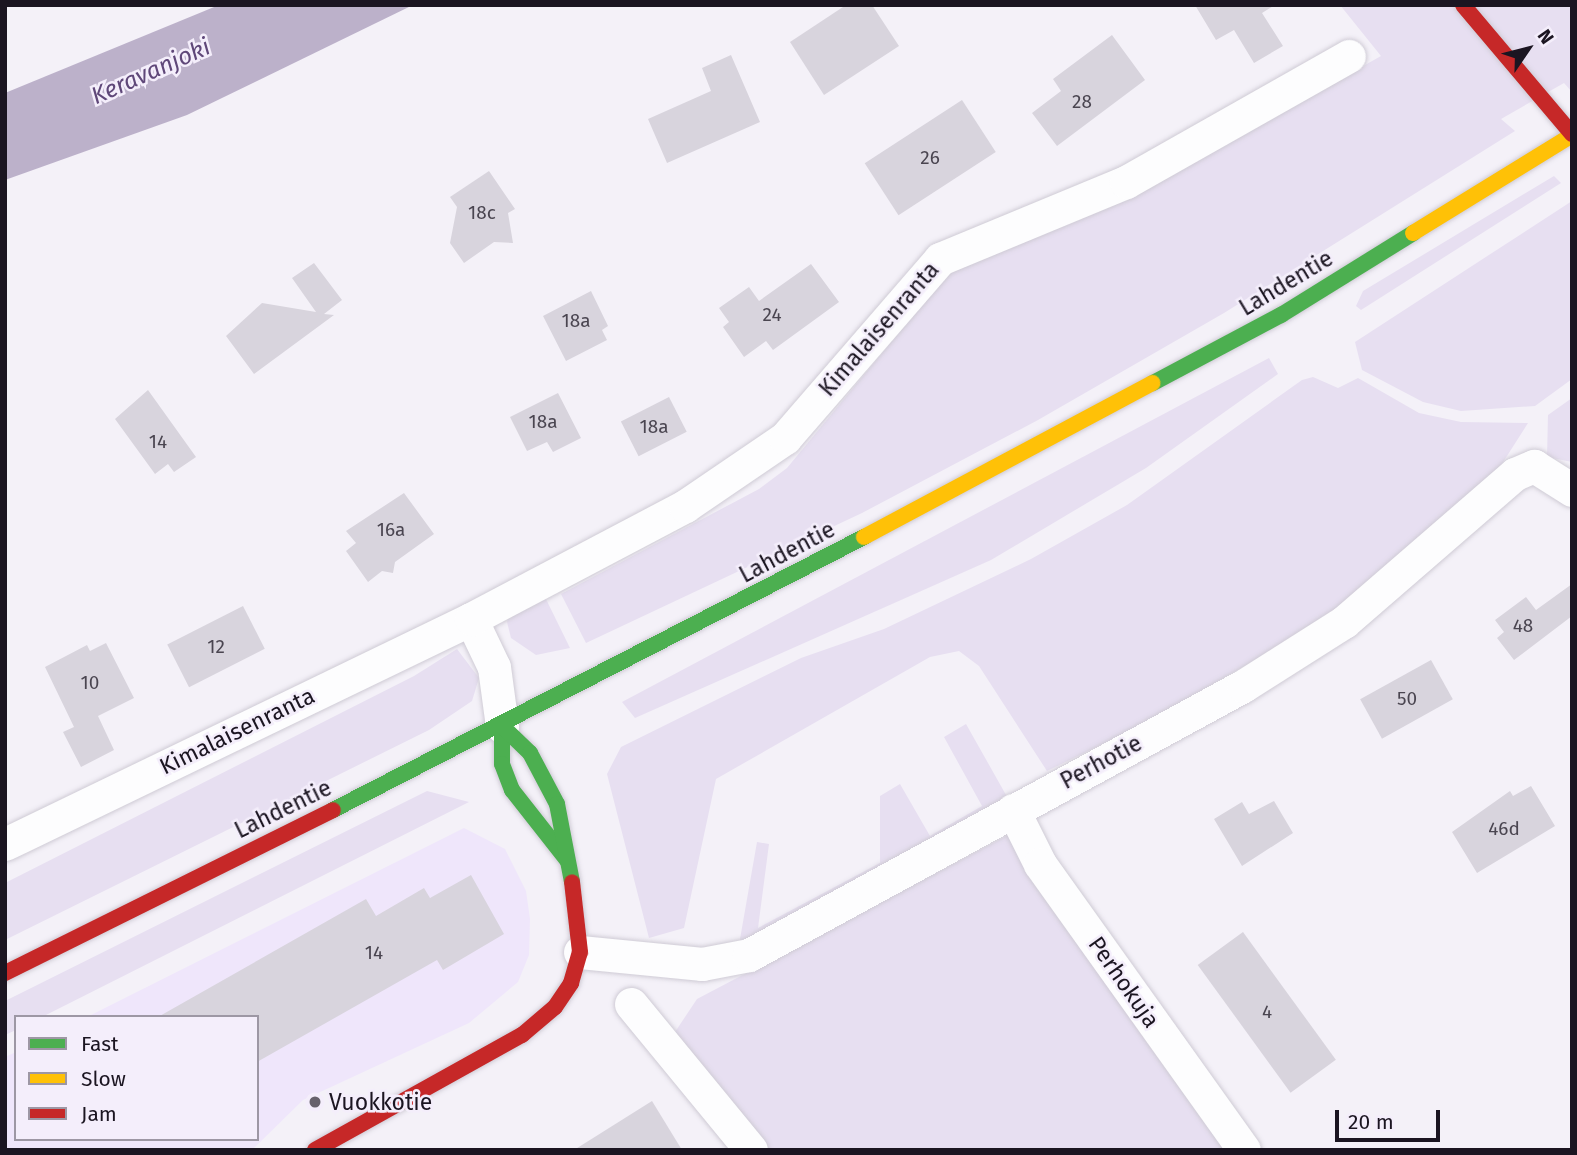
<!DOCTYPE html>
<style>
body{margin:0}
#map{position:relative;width:1577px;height:1155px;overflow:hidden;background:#f4f1f8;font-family:"Fira Sans",sans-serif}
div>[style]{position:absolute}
.built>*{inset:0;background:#efe6fb}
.green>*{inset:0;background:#e7dff1}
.water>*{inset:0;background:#bcb1ca}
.building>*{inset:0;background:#d8d4dd;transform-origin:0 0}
.roads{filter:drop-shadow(0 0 2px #cfcbd5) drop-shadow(0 0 2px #cfcbd5)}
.street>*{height:33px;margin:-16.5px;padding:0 16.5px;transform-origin:16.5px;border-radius:16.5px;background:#fdfdfe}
.fast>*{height:16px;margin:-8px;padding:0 8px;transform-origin:8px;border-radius:8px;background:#4caf50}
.slow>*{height:16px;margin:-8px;padding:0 8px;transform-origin:8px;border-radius:8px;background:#ffc107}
.jam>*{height:16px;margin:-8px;padding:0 8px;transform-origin:8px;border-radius:8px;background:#c62828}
.dots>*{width:19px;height:19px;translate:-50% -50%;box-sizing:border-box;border:4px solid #f4eefb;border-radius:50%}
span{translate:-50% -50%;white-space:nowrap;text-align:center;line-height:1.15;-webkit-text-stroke:5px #f4eefb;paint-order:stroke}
.number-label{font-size:19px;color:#4a4550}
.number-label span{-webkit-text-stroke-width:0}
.street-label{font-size:23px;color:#1b1521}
.poi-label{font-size:23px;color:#1b1521}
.left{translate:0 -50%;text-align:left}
.water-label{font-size:24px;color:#5f4779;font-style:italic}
.frame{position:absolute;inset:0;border:7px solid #1b1521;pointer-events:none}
.legend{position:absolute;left:14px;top:1015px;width:245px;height:126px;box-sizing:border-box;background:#f4eefb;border:2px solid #9d97a4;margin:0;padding:9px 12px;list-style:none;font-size:21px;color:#1b1521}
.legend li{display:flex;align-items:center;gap:14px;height:35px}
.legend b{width:35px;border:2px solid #9d97a4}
.north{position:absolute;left:1493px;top:14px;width:70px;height:70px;-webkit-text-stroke:5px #f4eefb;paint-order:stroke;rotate:55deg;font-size:19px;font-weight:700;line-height:28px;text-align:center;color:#1b1521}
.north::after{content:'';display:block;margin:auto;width:24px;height:32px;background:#1b1521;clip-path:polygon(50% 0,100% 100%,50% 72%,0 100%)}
.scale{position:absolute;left:1335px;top:1110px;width:105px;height:32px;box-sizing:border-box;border:4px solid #1b1521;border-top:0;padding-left:9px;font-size:21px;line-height:24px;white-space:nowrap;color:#1b1521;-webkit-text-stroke:5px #f4eefb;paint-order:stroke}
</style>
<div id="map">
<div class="built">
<div style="clip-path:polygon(464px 828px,505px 849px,526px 891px,530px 919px,529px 955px,518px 982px,469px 1023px,303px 1100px,252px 1150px,5px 1150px,5px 1057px,16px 1052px,16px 1139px,257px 1139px,257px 1017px,87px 1017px)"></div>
</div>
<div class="green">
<div style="clip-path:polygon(1340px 5px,1572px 5px,1572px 92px,1564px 83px,1501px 119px,1515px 131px,1224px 313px,1038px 420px,862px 513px,586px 643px,561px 594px,759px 489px,787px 468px,950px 271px,1132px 197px,1381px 56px)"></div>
<div style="clip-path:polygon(1554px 176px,1561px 183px,1361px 310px,1356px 306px,1363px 291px)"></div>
<div style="clip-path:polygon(1572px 201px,1572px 379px,1535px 406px,1461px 411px,1423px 402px,1362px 370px,1355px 342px)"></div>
<div style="clip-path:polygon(1269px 358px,1278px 374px,1146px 468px,991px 560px,635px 718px,622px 702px)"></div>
<div style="clip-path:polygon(1313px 377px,1338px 388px,1358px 378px,1419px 413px,1461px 422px,1528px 423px,1498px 470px,1328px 619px,1133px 729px,1047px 771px,979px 666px,959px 651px,930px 657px,716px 779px,684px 928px,649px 938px,607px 774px,621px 747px,801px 658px,884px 629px,1031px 559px,1127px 505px,1302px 380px)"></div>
<div style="clip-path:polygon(1572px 398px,1572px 462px,1547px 457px,1548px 415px)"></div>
<div style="clip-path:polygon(543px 593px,570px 648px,536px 655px,511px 638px,507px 622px,511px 608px)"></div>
<div style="clip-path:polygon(457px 649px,479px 678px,472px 701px,429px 730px,5px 940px,5px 883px,414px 676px)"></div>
<div style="clip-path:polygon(966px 724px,1010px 802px,744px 947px,740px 939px,757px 842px,769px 844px,758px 928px,880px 863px,880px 796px,900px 784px,930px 836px,982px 806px,944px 737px)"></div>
<div style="clip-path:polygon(427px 791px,469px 802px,42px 1017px,16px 1017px,16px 1030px,5px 1035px,5px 1001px)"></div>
<div style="clip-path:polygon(1016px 831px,1243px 1150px,751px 1150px,667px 1044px,697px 999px)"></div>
</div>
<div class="water">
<div style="clip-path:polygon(219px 5px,413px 5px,187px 115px,5px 180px,5px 93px)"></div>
</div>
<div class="building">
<div style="clip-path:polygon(846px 5px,872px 5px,899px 46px,824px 95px,790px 42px)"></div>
<div style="clip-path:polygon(1195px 5px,1275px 5px,1262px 13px,1283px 46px,1254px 63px,1234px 30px,1216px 40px)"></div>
<div style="clip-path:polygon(1112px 35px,1145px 80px,1057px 146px,1032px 113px,1061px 91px,1053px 79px)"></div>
<div style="clip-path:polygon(731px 55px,760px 122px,667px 163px,648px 119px,711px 91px,702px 68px)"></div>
<div style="left:962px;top:100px;width:62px;height:116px;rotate:57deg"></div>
<div style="clip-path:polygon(489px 171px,515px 209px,508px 213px,513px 243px,494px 242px,464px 263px,450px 243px,457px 207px,450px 197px)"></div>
<div style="clip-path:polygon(314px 263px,342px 300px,324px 314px,334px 315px,254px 374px,226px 336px,262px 303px,316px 312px,292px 278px)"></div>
<div style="clip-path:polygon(811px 264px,839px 302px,773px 350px,766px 341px,744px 357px,723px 327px,729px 322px,719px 308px,749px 287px,759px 301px)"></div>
<div style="clip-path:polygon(591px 291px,608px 326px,602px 330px,607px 340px,566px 361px,543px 316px)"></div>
<div style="clip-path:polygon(148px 390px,196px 457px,174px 472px,168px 464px,155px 474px,115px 419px)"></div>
<div style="clip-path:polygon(558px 393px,581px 438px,553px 452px,547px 442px,527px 451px,510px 417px)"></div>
<div style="left:669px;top:397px;width:39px;height:54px;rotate:63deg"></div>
<div style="clip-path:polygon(404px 493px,434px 534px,395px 562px,393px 573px,382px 571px,368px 582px,346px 551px,356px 543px,346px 531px)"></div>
<div style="clip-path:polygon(1572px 584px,1572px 616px,1514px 660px,1497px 638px,1504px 632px,1495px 620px,1526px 597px,1536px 610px)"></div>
<div style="left:243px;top:606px;width:48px;height:85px;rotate:63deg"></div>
<div style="clip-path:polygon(106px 643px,134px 698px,98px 716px,114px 750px,81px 767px,63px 732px,74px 727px,45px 667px,87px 645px,90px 651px)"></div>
<div style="left:1431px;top:660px;width:45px;height:81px;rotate:61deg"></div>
<div style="clip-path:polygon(1531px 786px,1555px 826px,1477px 873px,1452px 832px,1510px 791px,1513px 796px)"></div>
<div style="clip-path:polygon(1274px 801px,1293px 833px,1242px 866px,1214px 819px,1242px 802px,1249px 814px)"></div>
<div style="clip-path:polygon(471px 875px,504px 934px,443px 970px,437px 960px,257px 1062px,257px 1017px,158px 1017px,366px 899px,376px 916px,424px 888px,430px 898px)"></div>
<div style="left:1243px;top:932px;width:158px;height:56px;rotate:54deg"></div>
<div style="clip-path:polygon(652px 1101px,682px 1150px,574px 1150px)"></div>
</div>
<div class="roads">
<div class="street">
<div style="left:471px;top:619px;width:53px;rotate:64.4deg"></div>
<div style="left:494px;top:667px;width:60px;rotate:82.3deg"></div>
<div style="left:1013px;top:810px;width:60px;rotate:63.4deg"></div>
<div style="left:1040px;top:864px;width:351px;rotate:54.5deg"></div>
<div style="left:5px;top:844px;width:517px;rotate:-25.77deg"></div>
<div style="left:471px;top:619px;width:242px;rotate:-27.8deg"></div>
<div style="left:685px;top:506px;width:121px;rotate:-34.2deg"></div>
<div style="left:785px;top:438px;width:237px;rotate:-49.1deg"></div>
<div style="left:940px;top:259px;width:201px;rotate:-22.5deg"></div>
<div style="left:1126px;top:182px;width:256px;rotate:-29.5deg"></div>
<div style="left:580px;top:952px;width:123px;rotate:5.6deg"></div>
<div style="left:702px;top:964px;width:48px;rotate:-10.8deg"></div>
<div style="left:749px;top:955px;width:562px;rotate:-28.57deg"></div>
<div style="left:1243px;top:686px;width:120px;rotate:-32.4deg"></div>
<div style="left:1344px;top:622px;width:226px;rotate:-40.9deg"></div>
<div style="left:1515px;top:474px;width:21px;rotate:-23deg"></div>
<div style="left:1534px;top:466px;width:45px;rotate:32.3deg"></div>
<div style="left:631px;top:1004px;width:189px;rotate:50.6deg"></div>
</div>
<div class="fast">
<div style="left:1153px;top:383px;width:145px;rotate:-28deg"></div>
<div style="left:1281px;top:315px;width:155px;rotate:-31.8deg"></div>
<div style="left:502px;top:726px;width:38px;rotate:90deg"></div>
<div style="left:502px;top:764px;width:28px;rotate:69deg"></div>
<div style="left:512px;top:790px;width:89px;rotate:51.8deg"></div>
<div style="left:502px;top:726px;width:39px;rotate:44deg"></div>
<div style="left:530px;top:753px;width:58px;rotate:62.1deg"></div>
<div style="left:557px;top:804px;width:79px;rotate:79.1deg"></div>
<div style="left:333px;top:810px;width:597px;rotate:-27.21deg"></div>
</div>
<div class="slow">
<div style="left:1413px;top:233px;width:187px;rotate:-31.6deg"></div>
<div style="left:864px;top:537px;width:327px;rotate:-28.1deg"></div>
</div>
<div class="jam">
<div style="left:1463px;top:5px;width:169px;rotate:49.8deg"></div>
<div style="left:5px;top:973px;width:366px;rotate:-26.4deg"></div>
<div style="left:315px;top:1150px;width:237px;rotate:-29.1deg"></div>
<div style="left:522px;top:1035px;width:43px;rotate:-40.3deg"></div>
<div style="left:555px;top:1007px;width:29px;rotate:-56deg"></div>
<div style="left:571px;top:983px;width:32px;rotate:-74deg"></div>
<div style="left:580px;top:952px;width:70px;rotate:-96.5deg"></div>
</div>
</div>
<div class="dots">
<div style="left:315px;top:1102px;background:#67626c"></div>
</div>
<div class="number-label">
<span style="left:1082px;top:102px">28</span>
<span style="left:930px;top:158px">26</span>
<span style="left:482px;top:213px">18c</span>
<span style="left:772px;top:315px">24</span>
<span style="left:576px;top:321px">18a</span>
<span style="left:543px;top:422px">18a</span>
<span style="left:654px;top:427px">18a</span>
<span style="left:158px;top:442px">14</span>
<span style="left:391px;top:530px">16a</span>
<span style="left:1523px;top:626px">48</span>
<span style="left:216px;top:647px">12</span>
<span style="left:90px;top:683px">10</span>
<span style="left:1407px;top:699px">50</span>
<span style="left:1504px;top:829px">46d</span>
<span style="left:374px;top:953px">14</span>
<span style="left:1267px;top:1012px">4</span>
</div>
<div class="street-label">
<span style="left:1286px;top:283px;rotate:-31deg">Lahdentie</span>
<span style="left:879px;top:329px;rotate:-49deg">Kimalaisenranta</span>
<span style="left:787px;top:552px;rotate:-28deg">Lahdentie</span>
<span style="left:237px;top:731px;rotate:-26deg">Kimalaisenranta</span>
<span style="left:1101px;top:762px;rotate:-28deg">Perhotie</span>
<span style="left:283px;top:809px;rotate:-26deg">Lahdentie</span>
<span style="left:1124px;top:982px;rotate:55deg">Perhokuja</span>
</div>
<div class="poi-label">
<span class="left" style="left:329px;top:1102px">Vuokkotie</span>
</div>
<div class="water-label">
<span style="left:151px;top:72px;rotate:-24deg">Keravanjoki</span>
</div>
<div class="frame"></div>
<ul class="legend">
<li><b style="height:9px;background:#4caf50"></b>Fast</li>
<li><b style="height:9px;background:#ffc107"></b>Slow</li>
<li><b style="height:9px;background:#c62828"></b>Jam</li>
</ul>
<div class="north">N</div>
<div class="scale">20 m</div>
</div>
